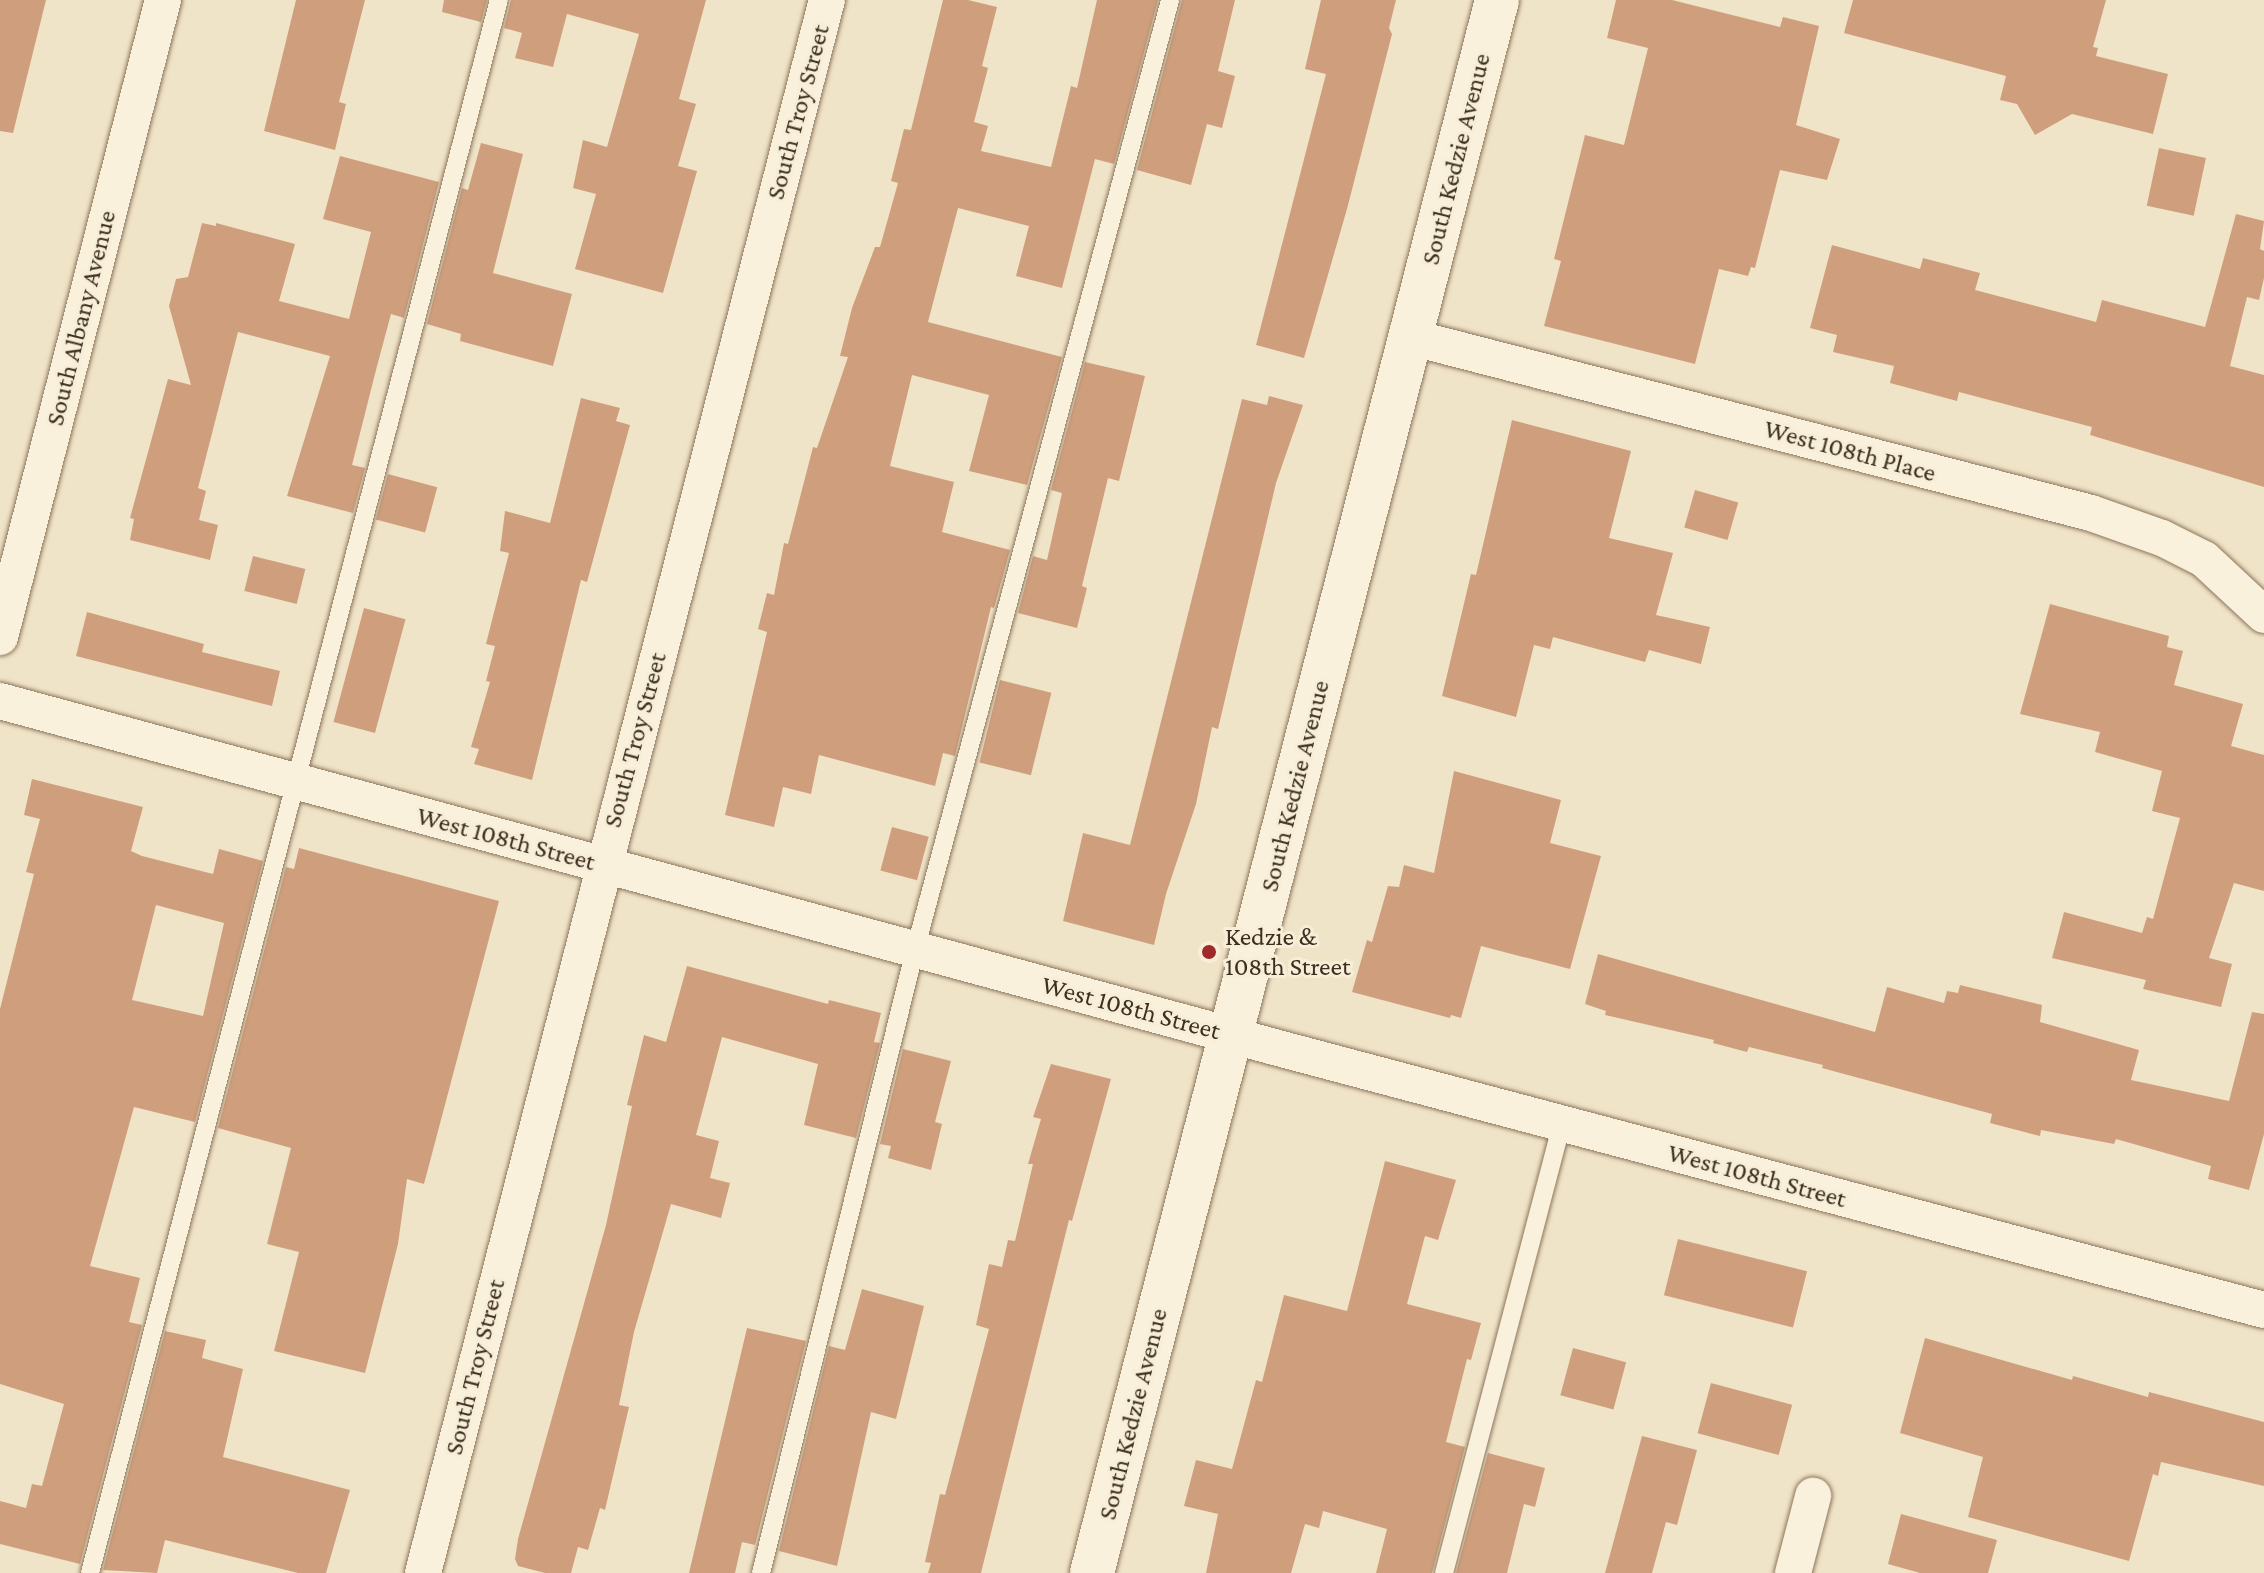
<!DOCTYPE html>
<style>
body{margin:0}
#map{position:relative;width:2264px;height:1573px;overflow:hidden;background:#f0e4c8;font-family:"Crimson Pro",serif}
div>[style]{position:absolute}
.building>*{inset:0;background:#cf9f7d;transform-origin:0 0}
.roads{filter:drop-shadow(0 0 2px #8d765c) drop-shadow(0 0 2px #8d765c)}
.lane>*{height:18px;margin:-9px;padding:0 9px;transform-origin:9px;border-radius:9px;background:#faf1dc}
.street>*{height:36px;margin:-18px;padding:0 18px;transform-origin:18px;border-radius:18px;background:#faf1dc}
.secondary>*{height:44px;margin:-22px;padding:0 22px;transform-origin:22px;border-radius:22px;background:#faf1dc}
.dots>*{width:22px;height:22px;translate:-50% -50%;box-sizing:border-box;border:4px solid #f7eed8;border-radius:50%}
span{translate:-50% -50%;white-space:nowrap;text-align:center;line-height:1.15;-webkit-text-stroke:6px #f7eed8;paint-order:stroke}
.street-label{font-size:26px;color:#3d2e20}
.poi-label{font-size:26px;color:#3d2e20}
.left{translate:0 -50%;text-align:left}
</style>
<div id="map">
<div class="building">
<div style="clip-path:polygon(0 0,46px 0,13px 133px,0 131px)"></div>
<div style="clip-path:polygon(296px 0,365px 0,339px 102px,346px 104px,335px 150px,264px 131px)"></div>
<div style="clip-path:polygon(444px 0,487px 0,481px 22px,442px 12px)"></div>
<div style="clip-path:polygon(511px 0,706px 0,679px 99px,696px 104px,678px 166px,697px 171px,663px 293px,575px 269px,596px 194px,573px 188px,583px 140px,607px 147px,639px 34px,567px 14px,553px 67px,515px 58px,522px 33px,504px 28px)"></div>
<div style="clip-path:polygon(943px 0,968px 0,997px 7px,982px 66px,988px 68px,974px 122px,988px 126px,981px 151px,1051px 167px,1071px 86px,1077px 88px,1097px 0,1158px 0,1114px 164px,1095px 159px,1062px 288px,1016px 276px,1029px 226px,958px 208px,928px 322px,1062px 357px,1027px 485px,969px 471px,989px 395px,912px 375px,890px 466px,954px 482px,942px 532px,1010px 550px,994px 608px,991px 607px,955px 756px,943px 753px,935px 786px,819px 755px,811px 794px,783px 787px,774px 827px,725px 815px,767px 632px,758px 629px,767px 593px,774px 595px,784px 543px,788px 544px,813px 447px,817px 448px,848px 357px,840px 356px,852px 308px,875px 247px,880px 247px,898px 183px,891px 181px,904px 129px,911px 130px)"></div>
<div style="clip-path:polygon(1182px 0,1235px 0,1218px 71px,1235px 76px,1222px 128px,1207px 124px,1191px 185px,1137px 170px)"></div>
<div style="clip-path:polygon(1321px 0,1396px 0,1389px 28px,1392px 34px,1347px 209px,1304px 358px,1256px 345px,1326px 74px,1305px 69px)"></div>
<div style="clip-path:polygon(1616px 0,1672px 0,1780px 27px,1783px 17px,1819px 26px,1796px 125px,1840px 139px,1827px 180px,1780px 170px,1755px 268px,1751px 267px,1748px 276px,1719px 269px,1695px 364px,1544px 326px,1561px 261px,1554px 259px,1585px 135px,1624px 145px,1648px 48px,1607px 38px)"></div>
<div style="clip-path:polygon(1853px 0,2106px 0,2093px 47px,2098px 48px,2096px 56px,2168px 74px,2153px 134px,2072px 114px,2035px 135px,2017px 104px,2000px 100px,2006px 76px,1844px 33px)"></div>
<div style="clip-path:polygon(481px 143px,523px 154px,493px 273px,572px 294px,553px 366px,460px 341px,461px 334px,427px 324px,462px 188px,468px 190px)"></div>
<div style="left:2159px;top:148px;width:48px;height:59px;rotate:12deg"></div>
<div style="clip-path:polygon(340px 156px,439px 182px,404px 318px,391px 314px,376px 370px,352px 465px,365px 468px,353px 513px,287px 496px,330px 356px,238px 332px,198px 488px,206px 491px,199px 520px,218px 525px,210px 560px,130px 540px,134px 519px,130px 518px,168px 379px,191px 385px,169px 306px,176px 279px,188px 277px,202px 223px,216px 226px,216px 223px,295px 244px,279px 301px,349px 319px,371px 232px,323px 219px)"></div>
<div style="clip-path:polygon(2236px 214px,2264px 221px,2260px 249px,2264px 251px,2264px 278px,2259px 300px,2247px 297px,2230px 366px,2264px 375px,2264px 487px,2090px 435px,2092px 427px,1959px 392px,1957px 401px,1890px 383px,1894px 366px,1833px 352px,1837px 335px,1810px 328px,1832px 245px,1920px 269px,1923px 258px,1980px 273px,1975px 290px,2096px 322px,2102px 300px,2205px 327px)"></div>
<div style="clip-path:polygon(1085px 362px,1145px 376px,1119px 481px,1108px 478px,1082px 586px,1087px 588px,1077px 628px,1018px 613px,1033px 556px,1047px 560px,1062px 493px,1051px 490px)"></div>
<div style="clip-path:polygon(1269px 396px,1303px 405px,1276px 483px,1218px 729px,1212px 727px,1196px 804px,1166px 894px,1154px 945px,1063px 921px,1083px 833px,1130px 845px,1242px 399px,1267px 405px)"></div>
<div style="clip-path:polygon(581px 398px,620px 408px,616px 421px,630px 425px,587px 582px,581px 580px,532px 780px,474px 764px,479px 749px,471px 747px,490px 682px,486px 681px,495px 646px,486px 644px,509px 553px,500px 551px,505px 511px,550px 523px)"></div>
<div style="clip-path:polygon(1512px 420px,1631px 451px,1609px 538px,1673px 553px,1656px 615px,1710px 627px,1701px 664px,1649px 650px,1645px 662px,1553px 637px,1550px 649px,1534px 645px,1516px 717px,1442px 696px,1471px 574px,1476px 575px)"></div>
<div style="left:388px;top:474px;width:51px;height:47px;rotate:15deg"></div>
<div style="left:1695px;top:490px;width:45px;height:39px;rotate:16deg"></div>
<div style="left:253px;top:556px;width:54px;height:36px;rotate:14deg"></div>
<div style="clip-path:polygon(2050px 604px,2169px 636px,2167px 647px,2183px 651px,2174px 685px,2243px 704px,2231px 746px,2264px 755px,2264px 891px,2234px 883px,2209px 958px,2232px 964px,2221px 1007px,2143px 989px,2146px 980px,2052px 958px,2064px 912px,2142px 933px,2147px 917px,2153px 919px,2180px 818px,2152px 811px,2162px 771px,2095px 752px,2100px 732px,2020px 714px)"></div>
<div style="left:364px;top:608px;width:43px;height:118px;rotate:15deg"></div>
<div style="clip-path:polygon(87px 612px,204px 644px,202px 652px,280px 671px,272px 706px,76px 656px)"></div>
<div style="left:1000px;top:680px;width:53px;height:85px;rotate:14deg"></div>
<div style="clip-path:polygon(1454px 771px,1561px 800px,1550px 843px,1601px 856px,1570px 969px,1481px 946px,1461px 1018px,1451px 1015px,1450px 1018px,1352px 992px,1367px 940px,1372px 942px,1388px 886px,1399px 887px,1404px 865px,1434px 873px)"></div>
<div style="clip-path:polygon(evenodd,32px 779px,143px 807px,131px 851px,142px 856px,213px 874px,219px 849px,263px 861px,195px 1122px,134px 1107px,90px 1266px,140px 1278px,129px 1322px,142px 1325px,80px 1564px,0 1544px,0 1501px,26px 1508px,32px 1484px,42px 1486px,64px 1404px,0 1384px,0 1009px,34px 874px,26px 872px,40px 819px,24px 815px,32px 779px,156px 905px,224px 923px,203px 1016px,132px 1000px,156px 905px)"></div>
<div style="left:892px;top:827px;width:38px;height:45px;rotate:15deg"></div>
<div style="clip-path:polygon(299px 848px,499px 901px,424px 1184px,407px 1179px,398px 1244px,365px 1373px,274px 1351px,299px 1252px,267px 1244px,291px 1148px,218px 1128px,286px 867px,294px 869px)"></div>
<div style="clip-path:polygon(1598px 954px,1875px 1032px,1887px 987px,1944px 1003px,1947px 991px,1958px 993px,1960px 985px,2042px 1005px,2040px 1022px,2139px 1050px,2131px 1080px,2229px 1101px,2252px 1012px,2264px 1014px,2264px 1134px,2249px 1190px,2208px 1179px,2211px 1166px,2116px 1139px,2114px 1144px,2041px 1130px,2040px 1136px,1990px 1123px,1992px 1114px,1822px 1068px,1823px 1065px,1749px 1047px,1747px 1052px,1713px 1043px,1714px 1040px,1605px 1015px,1606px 1011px,1585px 1004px)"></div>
<div style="clip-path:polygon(687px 966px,828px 1004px,829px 1000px,881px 1013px,874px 1042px,880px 1043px,856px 1138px,804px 1125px,818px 1064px,722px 1037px,696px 1135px,719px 1141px,710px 1178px,730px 1183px,721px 1218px,671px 1204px,634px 1332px,619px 1405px,629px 1407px,605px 1510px,600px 1508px,588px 1550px,578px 1547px,571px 1573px,545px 1573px,518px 1566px,515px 1559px,518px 1539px,606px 1225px,632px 1106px,627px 1105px,644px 1035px,666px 1042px)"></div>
<div style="clip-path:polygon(903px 1049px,951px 1061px,935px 1122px,942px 1124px,931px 1170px,888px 1158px,891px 1146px,880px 1144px)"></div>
<div style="clip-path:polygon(1051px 1064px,1111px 1079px,1072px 1221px,1069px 1220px,981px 1573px,928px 1573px,931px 1563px,925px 1562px,940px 1494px,945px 1495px,989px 1329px,976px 1325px,989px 1264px,1002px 1267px,1008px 1240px,1015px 1241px,1033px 1164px,1028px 1164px,1041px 1119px,1033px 1117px)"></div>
<div style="clip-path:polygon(1385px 1161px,1456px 1180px,1438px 1240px,1425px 1236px,1407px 1304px,1481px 1323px,1471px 1360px,1467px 1359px,1446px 1442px,1465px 1447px,1432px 1573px,1376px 1573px,1387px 1529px,1323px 1511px,1319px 1528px,1305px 1524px,1291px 1573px,1206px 1573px,1218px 1514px,1184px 1506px,1196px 1460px,1232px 1469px,1256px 1380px,1262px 1382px,1284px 1295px,1347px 1311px)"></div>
<div style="left:1678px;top:1239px;width:133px;height:58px;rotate:14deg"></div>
<div style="clip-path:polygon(862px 1289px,924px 1306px,896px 1419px,871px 1412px,837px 1566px,779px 1551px,829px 1346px,845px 1350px)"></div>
<div style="clip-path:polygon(747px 1328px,806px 1341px,755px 1545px,742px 1542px,735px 1573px,689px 1573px)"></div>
<div style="clip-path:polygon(165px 1331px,206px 1340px,202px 1358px,243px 1369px,223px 1457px,350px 1490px,326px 1573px,298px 1573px,165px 1540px,157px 1573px,103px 1570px)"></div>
<div style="clip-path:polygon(1925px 1338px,2072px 1380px,2073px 1376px,2148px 1397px,2149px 1392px,2264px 1422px,2264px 1486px,2161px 1462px,2158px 1476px,2153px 1474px,2129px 1561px,1968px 1517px,1983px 1457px,1900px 1433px)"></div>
<div style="left:1573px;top:1348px;width:55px;height:49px;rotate:15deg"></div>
<div style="left:1711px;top:1383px;width:84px;height:52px;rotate:15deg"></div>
<div style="clip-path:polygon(1642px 1436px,1697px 1450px,1677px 1525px,1666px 1522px,1652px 1573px,1605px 1573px)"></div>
<div style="clip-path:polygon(1488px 1453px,1545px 1468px,1535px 1507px,1524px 1504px,1507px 1573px,1456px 1573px)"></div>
<div style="clip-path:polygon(1901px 1514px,1997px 1540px,1988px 1573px,1920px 1573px,1888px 1564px)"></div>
</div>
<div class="roads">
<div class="lane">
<div style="left:90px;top:1573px;width:1625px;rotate:-75.43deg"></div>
<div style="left:761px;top:1573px;width:642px;rotate:-76.12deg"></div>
<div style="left:915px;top:950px;width:984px;rotate:-74.97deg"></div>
<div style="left:1444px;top:1573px;width:464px;rotate:-75.3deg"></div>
</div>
<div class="street">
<div style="left:1410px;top:337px;width:703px;rotate:14.49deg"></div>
<div style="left:2091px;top:513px;width:75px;rotate:19.4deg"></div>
<div style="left:2162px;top:538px;width:47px;rotate:26.6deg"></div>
<div style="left:2204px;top:559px;width:82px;rotate:43deg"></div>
<div style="left:0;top:637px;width:658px;rotate:-75.65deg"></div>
<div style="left:0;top:701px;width:1340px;rotate:15.19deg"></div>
<div style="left:1293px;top:1052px;width:1005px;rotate:14.88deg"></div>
<div style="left:423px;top:1573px;width:1624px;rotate:-75.6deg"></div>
<div style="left:1793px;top:1573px;width:80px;rotate:-75.4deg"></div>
</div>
<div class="secondary">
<div style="left:1092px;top:1573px;width:1624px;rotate:-75.56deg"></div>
</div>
</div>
<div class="dots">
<div style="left:1209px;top:952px;background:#9e2a2b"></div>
</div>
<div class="street-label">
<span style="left:798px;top:112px;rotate:-75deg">South Troy Street</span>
<span style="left:1456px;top:159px;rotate:-76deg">South Kedzie Avenue</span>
<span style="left:81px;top:318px;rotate:-76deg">South Albany Avenue</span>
<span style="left:1850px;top:451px;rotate:15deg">West 108th Place</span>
<span style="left:635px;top:740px;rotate:-75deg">South Troy Street</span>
<span style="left:1295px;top:786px;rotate:-76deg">South Kedzie Avenue</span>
<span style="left:506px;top:839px;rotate:15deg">West 108th Street</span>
<span style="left:1131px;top:1008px;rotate:15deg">West 108th Street</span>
<span style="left:1757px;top:1176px;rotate:15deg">West 108th Street</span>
<span style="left:475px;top:1367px;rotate:-76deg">South Troy Street</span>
<span style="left:1133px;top:1414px;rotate:-76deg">South Kedzie Avenue</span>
</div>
<div class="poi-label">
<span class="left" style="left:1225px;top:952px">Kedzie &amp;<br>108th Street</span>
</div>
</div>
